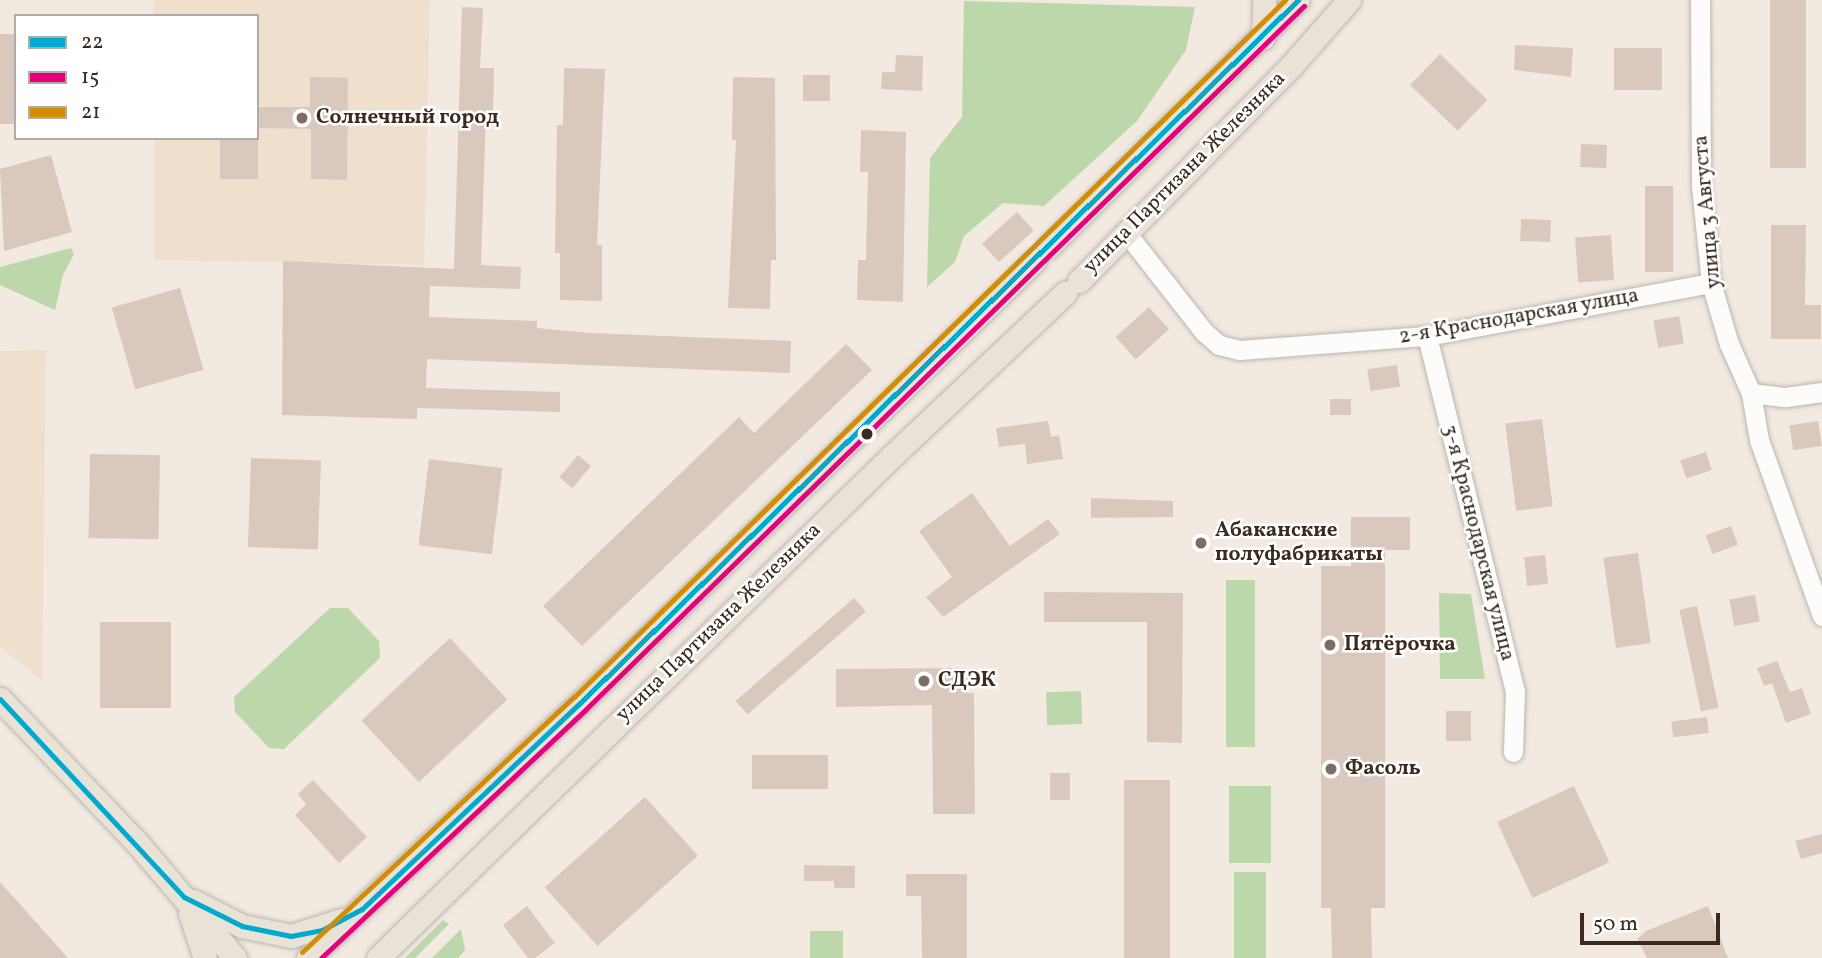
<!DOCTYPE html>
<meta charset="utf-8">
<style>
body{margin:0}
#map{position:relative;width:1822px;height:958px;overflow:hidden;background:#f2eae1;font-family:Vollkorn,serif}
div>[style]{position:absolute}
.built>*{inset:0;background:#eee0cc}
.green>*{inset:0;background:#bcd7a9;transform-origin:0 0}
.building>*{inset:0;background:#d9c8be;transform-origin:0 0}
.roads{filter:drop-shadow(0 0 2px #bcb6af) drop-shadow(0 0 2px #bcb6af)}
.minor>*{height:19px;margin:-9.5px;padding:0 9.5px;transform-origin:9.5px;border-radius:9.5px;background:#fdfcfa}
.major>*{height:23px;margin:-11.5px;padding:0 11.5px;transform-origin:11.5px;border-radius:11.5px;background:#e9e2d7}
.bus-1>*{height:5px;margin:-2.5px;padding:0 2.5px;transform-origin:2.5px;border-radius:2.5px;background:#00a9ce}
.bus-2>*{height:5px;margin:-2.5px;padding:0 2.5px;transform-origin:2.5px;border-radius:2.5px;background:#e5007d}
.bus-3>*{height:5px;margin:-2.5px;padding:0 2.5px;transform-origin:2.5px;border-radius:2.5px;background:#d18d06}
.dots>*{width:19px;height:19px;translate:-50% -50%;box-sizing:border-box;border:4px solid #fff;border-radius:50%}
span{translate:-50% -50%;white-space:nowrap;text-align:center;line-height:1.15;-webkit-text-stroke:5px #fff;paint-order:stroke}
.poi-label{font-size:21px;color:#3b2a1e;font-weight:700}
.left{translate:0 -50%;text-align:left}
.street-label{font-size:21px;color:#3b2a1e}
.legend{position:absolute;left:14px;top:14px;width:245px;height:126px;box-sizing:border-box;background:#fff;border:2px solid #b1aaa5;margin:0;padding:9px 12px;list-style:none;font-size:21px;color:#3b2a1e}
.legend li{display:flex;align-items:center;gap:14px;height:35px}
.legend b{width:35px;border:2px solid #b1aaa5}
.scale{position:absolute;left:1580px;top:913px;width:140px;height:32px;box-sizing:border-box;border:4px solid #3b2a1e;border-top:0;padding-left:9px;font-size:21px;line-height:24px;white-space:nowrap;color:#3b2a1e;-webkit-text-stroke:5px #fff;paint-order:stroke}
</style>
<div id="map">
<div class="built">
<div style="clip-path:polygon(154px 0,430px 0,424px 265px,154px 260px,154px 138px,257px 138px,257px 16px,154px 16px)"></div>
<div style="clip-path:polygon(46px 350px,46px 351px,42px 680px,0 647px,0 351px)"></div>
</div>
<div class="green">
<div style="clip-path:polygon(964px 1px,1195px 7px,1186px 50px,1137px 121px,1044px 206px,1003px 203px,964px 236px,955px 262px,927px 287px,930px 158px,962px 117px)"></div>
<div style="clip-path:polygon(71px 248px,74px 254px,63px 275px,55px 310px,0 285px,0 267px)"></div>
<div style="left:1226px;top:580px;width:29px;height:167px"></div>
<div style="clip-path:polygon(1439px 593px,1471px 594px,1485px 679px,1440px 679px)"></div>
<div style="clip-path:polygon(330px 608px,348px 608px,379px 641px,380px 658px,284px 749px,269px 748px,235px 712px,234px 697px)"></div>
<div style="left:1081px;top:691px;width:33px;height:35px;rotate:88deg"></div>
<div style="left:1229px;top:786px;width:42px;height:77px"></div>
<div style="left:1234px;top:872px;width:32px;height:86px"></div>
<div style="clip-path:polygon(443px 920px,449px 924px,415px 958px,405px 958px)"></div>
<div style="clip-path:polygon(461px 929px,465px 950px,458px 958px,432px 958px)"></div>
<div style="left:843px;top:931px;width:27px;height:33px;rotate:90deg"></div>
</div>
<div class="building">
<div style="left:1770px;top:0;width:36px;height:168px"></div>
<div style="clip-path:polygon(462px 7px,483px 8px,480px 68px,494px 68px,493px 112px,486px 112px,481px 265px,521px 267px,520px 289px,430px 286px,429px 317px,537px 321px,537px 328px,590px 333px,791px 341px,790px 373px,427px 359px,426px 388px,560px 392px,560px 412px,417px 408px,417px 419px,282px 415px,283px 261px,454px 269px)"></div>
<div style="left:16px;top:34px;width:90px;height:16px;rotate:90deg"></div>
<div style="clip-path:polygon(1515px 45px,1573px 48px,1571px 77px,1514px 70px)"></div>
<div style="left:1614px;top:48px;width:48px;height:42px"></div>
<div style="left:1440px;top:54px;width:66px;height:43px;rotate:44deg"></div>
<div style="clip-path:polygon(896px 55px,923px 56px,922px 91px,881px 89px,882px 72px,895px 72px)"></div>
<div style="clip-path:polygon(564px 68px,605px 69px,597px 245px,602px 245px,602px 301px,560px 300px,560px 253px,555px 253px,557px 125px,563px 125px)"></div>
<div style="left:803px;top:75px;width:27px;height:26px"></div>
<div style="clip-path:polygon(310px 77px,348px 78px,347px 180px,311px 179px,311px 129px,257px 128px,257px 107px,310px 107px)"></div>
<div style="clip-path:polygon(733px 77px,775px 78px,776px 260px,771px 260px,770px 309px,728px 308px,736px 140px,732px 140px)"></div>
<div style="clip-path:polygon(861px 130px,906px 132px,903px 302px,857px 300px,858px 260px,866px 260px,868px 172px,860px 172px)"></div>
<div style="left:220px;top:138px;width:38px;height:41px"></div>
<div style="left:1581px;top:144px;width:26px;height:23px;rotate:2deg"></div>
<div style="clip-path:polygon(51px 155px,72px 232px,4px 251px,0 169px)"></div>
<div style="left:1645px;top:186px;width:28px;height:86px"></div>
<div style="left:1017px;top:212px;width:25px;height:47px;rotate:48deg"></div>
<div style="left:1521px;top:219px;width:30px;height:22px;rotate:2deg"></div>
<div style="clip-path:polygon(1771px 225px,1806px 225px,1805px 305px,1821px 305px,1821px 339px,1771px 339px)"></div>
<div style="left:1611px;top:235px;width:45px;height:36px;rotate:86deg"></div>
<div style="left:180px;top:288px;width:85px;height:71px;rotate:74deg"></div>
<div style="left:1149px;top:307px;width:30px;height:45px;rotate:48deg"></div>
<div style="left:1679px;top:316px;width:28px;height:26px;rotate:80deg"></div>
<div style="clip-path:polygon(846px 344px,872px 370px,582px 646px,543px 606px,739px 417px,754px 433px)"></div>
<div style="left:1397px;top:365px;width:22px;height:30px;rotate:82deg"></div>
<div style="left:1330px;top:399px;width:21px;height:16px"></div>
<div style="left:1542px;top:419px;width:88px;height:37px;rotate:83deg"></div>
<div style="clip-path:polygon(1048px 421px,1051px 437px,1059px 435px,1063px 459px,1027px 464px,1025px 444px,999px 447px,996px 428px)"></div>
<div style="left:1818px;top:421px;width:25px;height:29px;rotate:81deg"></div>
<div style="left:1706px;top:452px;width:19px;height:27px;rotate:72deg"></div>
<div style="left:90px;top:454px;width:70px;height:84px;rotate:1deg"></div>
<div style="left:578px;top:455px;width:17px;height:29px;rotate:40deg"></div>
<div style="left:251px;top:458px;width:70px;height:89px;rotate:2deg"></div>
<div style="left:429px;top:459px;width:74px;height:87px;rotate:7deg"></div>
<div style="clip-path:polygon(972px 493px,1010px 546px,1048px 519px,1060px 534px,943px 617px,926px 597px,952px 577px,919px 531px)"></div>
<div style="clip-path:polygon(1091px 498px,1173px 501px,1173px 517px,1091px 518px)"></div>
<div style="clip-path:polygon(1351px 517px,1410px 517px,1410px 550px,1385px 550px,1385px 908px,1371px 908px,1372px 958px,1332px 958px,1331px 908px,1321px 908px,1321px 566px,1351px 566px)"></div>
<div style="left:1731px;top:526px;width:20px;height:27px;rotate:70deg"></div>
<div style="left:1638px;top:553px;width:91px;height:35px;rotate:82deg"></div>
<div style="left:1545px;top:555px;width:29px;height:21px;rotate:84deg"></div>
<div style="clip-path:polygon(1044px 592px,1183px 593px,1182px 743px,1147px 742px,1147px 622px,1044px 622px)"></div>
<div style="left:1755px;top:595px;width:27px;height:26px;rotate:80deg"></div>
<div style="left:854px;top:598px;width:18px;height:157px;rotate:49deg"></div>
<div style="left:1697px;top:606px;width:104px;height:18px;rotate:78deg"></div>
<div style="left:100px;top:622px;width:71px;height:86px"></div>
<div style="left:450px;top:638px;width:84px;height:121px;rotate:47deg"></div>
<div style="clip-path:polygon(1777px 661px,1790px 692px,1802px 688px,1811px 714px,1786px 723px,1772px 683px,1764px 686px,1757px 668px)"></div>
<div style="clip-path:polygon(967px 668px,968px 693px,974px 693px,975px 814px,933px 814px,932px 705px,836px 707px,836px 669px)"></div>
<div style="left:1446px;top:711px;width:25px;height:30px"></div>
<div style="left:1707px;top:717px;width:16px;height:36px;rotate:83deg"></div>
<div style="left:828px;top:755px;width:34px;height:76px;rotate:90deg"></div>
<div style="left:1050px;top:773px;width:20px;height:27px"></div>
<div style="clip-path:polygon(313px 780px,367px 837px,339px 863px,295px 815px,306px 804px,298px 794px)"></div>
<div style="left:1124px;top:780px;width:46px;height:178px"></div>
<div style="left:1574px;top:786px;width:84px;height:85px;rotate:65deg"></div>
<div style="left:645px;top:797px;width:79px;height:135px;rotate:48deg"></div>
<div style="clip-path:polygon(1822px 834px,1822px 853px,1801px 859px,1795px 841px)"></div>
<div style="clip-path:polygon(804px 865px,855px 866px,855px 888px,834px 888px,834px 881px,804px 881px)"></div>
<div style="clip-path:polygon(906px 874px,967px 874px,967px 958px,922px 958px,921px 896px,906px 896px)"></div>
<div style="clip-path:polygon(0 882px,68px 958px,0 958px)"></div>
<div style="clip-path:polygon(527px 906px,555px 943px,535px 958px,528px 958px,503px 925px)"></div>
<div style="clip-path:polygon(1708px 906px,1728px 958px,1647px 958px,1637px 939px,1646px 931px)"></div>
</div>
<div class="roads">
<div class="minor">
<div style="left:1700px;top:0;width:186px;rotate:89.7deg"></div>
<div style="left:1701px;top:186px;width:98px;rotate:84.1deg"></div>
<div style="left:1711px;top:283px;width:64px;rotate:73.6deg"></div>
<div style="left:1729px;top:344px;width:54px;rotate:65.8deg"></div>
<div style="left:1751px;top:393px;width:48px;rotate:80.3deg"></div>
<div style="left:1759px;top:440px;width:187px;rotate:70.3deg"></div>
<div style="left:1128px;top:235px;width:123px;rotate:51.9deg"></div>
<div style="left:1204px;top:332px;width:20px;rotate:41deg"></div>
<div style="left:1219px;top:345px;width:21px;rotate:14deg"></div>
<div style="left:1239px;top:350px;width:189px;rotate:-4.3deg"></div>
<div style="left:1427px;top:336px;width:289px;rotate:-10.6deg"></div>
<div style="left:1427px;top:336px;width:366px;rotate:76.1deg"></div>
<div style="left:1515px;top:691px;width:61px;rotate:91.9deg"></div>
<div style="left:1751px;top:393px;width:35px;rotate:7deg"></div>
<div style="left:1786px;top:397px;width:36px;rotate:-8deg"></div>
</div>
<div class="major">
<div style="left:1263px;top:38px;width:38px;rotate:-88deg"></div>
<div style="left:1048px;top:247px;width:351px;rotate:-44.7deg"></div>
<div style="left:1079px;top:281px;width:302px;rotate:-45.4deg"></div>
<div style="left:1291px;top:66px;width:88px;rotate:-48.7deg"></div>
<div style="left:0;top:699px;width:200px;rotate:46.4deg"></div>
<div style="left:138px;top:844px;width:150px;rotate:49.6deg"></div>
<div style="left:193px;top:901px;width:55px;rotate:27deg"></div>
<div style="left:242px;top:926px;width:50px;rotate:11.5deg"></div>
<div style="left:291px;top:936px;width:52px;rotate:-17.7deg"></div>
<div style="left:190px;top:913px;width:47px;rotate:71.6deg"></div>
<div style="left:308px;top:958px;width:373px;rotate:-43.2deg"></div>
<div style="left:580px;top:703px;width:635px;rotate:-44.23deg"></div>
<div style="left:378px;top:958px;width:718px;rotate:-44.32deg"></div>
<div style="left:892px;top:456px;width:238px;rotate:-43.3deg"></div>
</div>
</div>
<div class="bus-1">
<div style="left:0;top:699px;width:270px;rotate:47.1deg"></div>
<div style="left:184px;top:897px;width:65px;rotate:26.6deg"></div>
<div style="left:242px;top:926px;width:50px;rotate:11.5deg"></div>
<div style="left:291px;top:936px;width:32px;rotate:-11deg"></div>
<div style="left:322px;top:930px;width:45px;rotate:-27.7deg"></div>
<div style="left:362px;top:909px;width:300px;rotate:-43.4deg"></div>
<div style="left:580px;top:703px;width:1005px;rotate:-44.4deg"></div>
</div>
<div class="bus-2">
<div style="left:321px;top:958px;width:364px;rotate:-43.2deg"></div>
<div style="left:586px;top:709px;width:1005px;rotate:-44.4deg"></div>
</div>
<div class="bus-3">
<div style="left:302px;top:952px;width:373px;rotate:-43.2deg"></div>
<div style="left:574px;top:697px;width:996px;rotate:-44.43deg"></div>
</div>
<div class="dots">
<div style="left:302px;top:118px;background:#7b6d62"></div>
<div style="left:867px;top:434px;background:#3b2a1e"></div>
<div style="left:1201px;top:543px;background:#7b6d62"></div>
<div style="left:1330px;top:645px;background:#7b6d62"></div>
<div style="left:924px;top:681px;background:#7b6d62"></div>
<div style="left:1331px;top:769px;background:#7b6d62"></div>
</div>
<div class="poi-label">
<span class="left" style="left:316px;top:118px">Солнечный город</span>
<span class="left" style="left:1215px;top:543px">Абаканские<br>полуфабрикаты</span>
<span class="left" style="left:1344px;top:645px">Пятёрочка</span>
<span class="left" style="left:938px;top:681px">СДЭК</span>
<span class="left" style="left:1345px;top:769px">Фасоль</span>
</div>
<div class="street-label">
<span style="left:1185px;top:173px;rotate:-45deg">улица Партизана Железняка</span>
<span style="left:1708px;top:212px;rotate:-95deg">улица 3 Августа</span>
<span style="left:1519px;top:317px;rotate:-10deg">2-я Краснодарская улица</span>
<span style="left:1478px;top:543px;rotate:76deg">3-я Краснодарская улица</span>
<span style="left:719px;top:623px;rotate:-44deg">улица Партизана Железняка</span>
</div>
<ul class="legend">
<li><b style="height:9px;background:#00a9ce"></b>22</li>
<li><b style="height:9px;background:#e5007d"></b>15</li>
<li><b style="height:9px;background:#d18d06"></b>21</li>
</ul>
<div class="scale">50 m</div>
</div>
